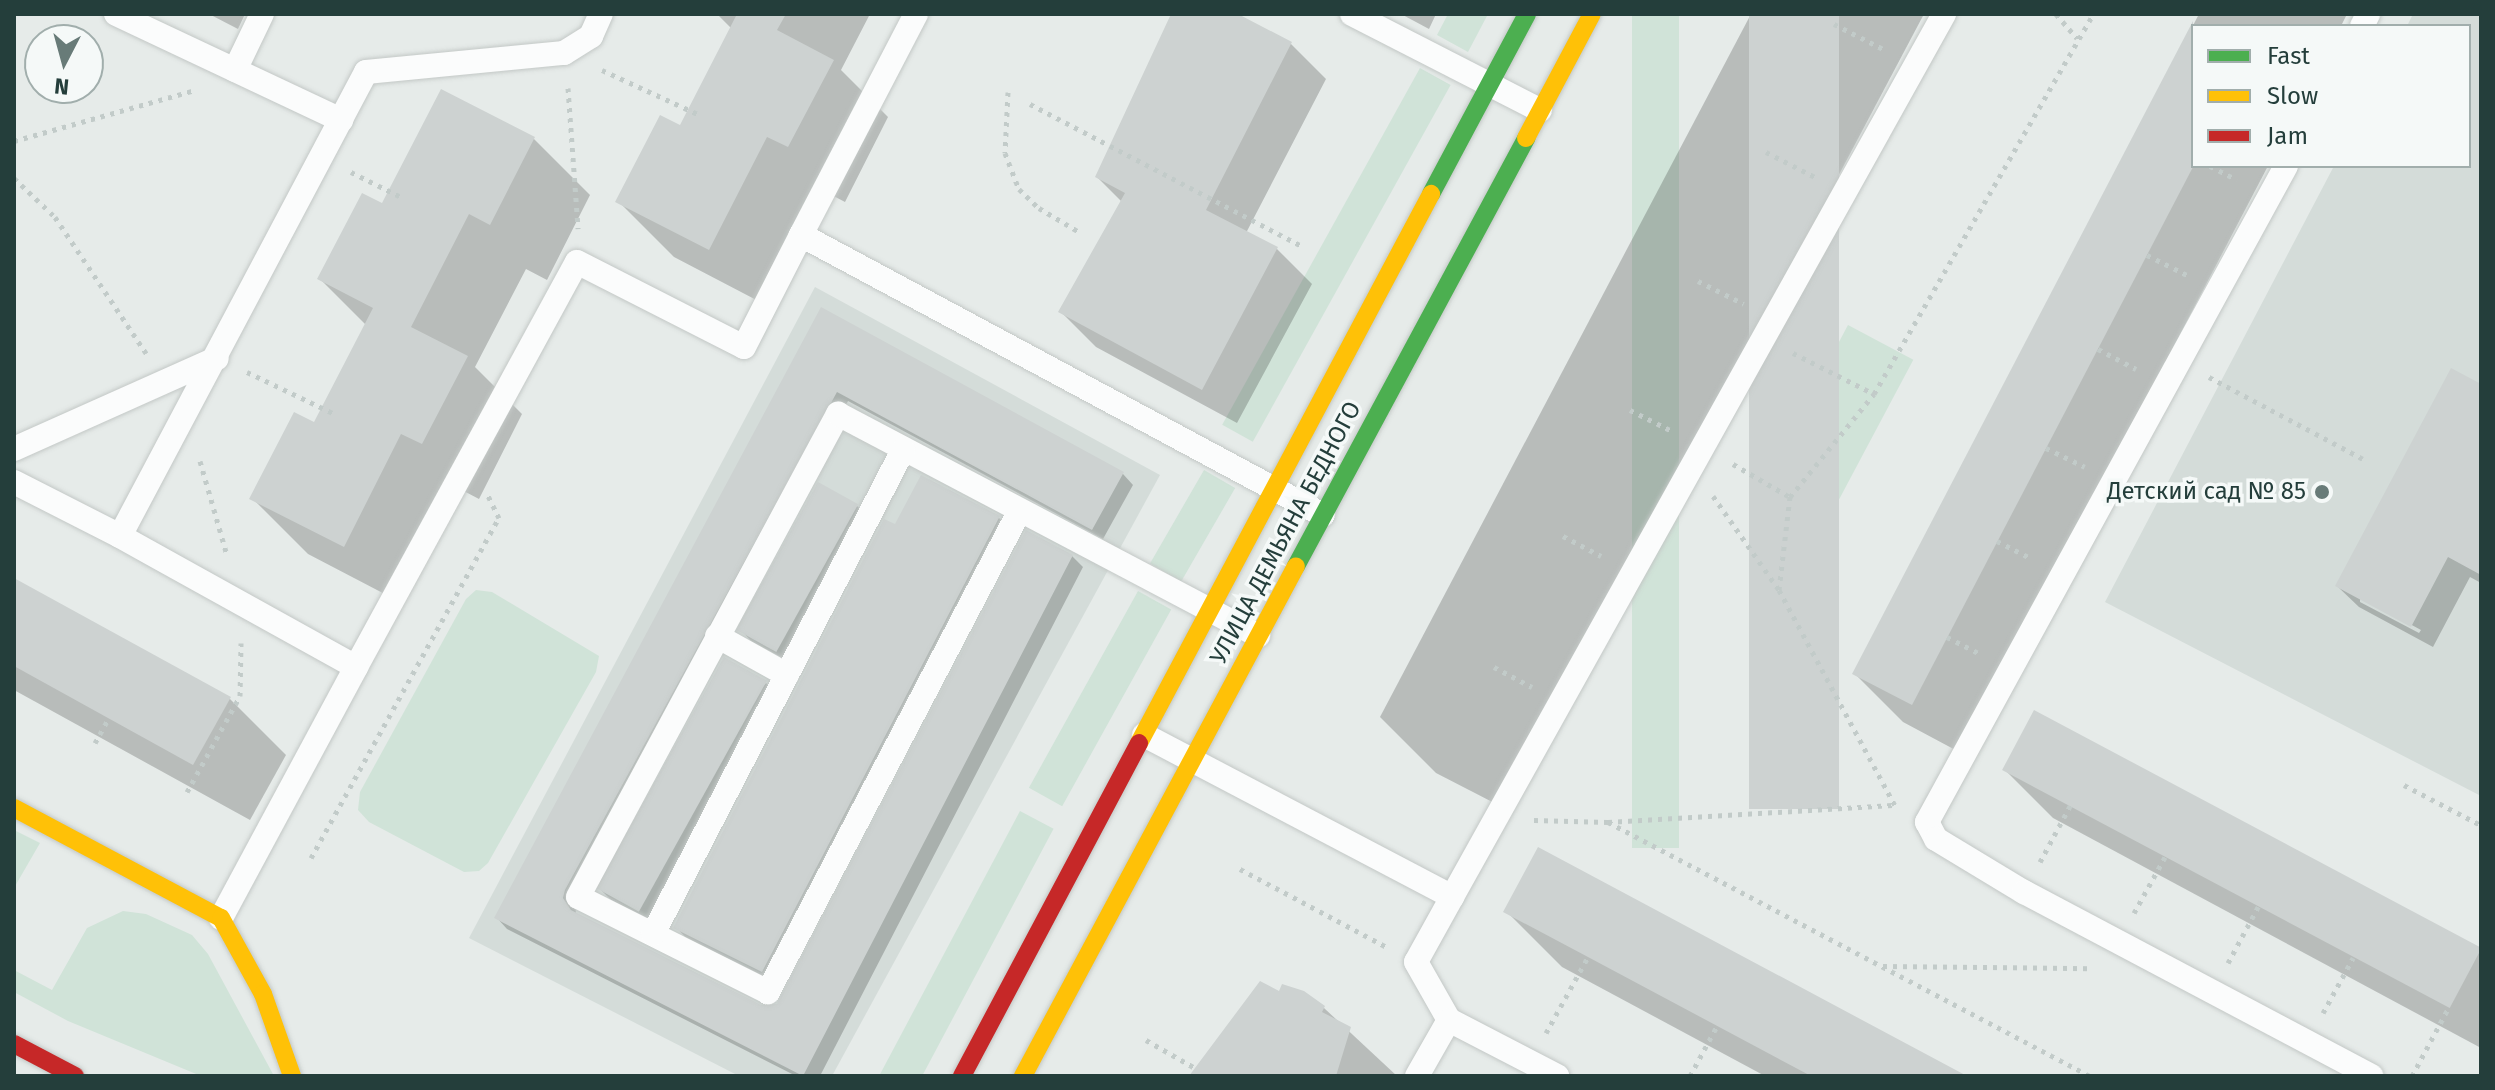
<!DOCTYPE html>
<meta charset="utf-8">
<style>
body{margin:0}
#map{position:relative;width:2495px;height:1090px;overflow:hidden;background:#e6ebe9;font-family:"Fira Sans",sans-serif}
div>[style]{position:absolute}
.built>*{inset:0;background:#d4dcd9}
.green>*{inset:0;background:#d0e3d8;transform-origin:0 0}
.shadow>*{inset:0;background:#0003}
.building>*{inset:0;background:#cdd2d1;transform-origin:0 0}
.path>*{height:5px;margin-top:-2.5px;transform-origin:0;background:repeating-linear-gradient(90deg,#c2cbc9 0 4px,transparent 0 10px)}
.roads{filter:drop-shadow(0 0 2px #c3c8c6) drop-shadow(0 0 2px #c3c8c6)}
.lane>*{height:24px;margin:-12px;padding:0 12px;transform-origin:12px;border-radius:12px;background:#fbfcfc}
.fast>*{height:18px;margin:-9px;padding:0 9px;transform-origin:9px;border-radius:9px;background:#4caf50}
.slow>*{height:18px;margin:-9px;padding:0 9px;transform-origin:9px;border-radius:9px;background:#ffc107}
.jam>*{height:18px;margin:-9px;padding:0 9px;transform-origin:9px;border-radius:9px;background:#c62828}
.dots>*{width:22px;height:22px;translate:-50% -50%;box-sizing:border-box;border:4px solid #f5f9f8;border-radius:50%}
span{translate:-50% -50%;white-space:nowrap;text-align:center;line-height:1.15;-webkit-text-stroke:7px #f5f9f8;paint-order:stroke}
.poi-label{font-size:24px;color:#243e3b}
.right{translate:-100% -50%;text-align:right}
.street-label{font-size:24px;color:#243e3b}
.frame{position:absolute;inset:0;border:16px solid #243e3b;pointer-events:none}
.legend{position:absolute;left:2191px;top:24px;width:280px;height:144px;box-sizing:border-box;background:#f5f9f8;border:2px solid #a1aeac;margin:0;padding:10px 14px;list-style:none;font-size:24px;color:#243e3b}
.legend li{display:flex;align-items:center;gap:16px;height:40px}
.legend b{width:40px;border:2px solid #a1aeac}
.north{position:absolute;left:24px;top:24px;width:80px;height:80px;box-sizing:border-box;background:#f5f9f8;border:2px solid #a1aeac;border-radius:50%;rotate:186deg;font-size:22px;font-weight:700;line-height:32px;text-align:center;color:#243e3b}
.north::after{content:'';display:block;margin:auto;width:28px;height:36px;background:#687b78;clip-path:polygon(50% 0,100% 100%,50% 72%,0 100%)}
</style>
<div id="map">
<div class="built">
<div style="clip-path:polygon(2413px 14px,2481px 14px,2481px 796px,2105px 602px,2334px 166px,2469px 166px,2469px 26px,2407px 26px)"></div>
<div style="clip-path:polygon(815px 287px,1160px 475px,832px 1076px,739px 1076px,469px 938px)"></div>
</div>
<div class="green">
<div style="clip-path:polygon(1448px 14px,1488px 14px,1468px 52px,1437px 35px)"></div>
<div style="left:1632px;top:14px;width:47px;height:834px"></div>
<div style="left:1420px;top:68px;width:35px;height:408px;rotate:29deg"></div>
<div style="left:1848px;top:325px;width:74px;height:205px;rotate:28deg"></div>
<div style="left:1204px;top:470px;width:36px;height:108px;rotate:30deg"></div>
<div style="clip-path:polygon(476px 590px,492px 592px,599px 656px,596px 672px,488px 863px,479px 871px,464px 872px,369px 822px,358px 810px,360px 792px,466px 599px)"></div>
<div style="left:1138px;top:591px;width:38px;height:225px;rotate:29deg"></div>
<div style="left:1020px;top:811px;width:38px;height:301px;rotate:28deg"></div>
<div style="clip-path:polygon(14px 830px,40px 843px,14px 888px)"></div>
<div style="clip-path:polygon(123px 911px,146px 914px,192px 935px,208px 954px,274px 1076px,201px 1076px,68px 1021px,14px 992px,14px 970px,52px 990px,87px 928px)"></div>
</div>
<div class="shadow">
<div style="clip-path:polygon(209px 14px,245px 14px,238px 29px)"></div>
<div style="clip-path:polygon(717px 14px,870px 14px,841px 70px,888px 117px,845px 202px,824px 191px,766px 305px,674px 257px,618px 201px,681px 128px,732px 29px)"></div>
<div style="clip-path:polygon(1173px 14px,1234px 14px,1291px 44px,1326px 79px,1246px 233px,1277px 249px,1312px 284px,1237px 423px,1096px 347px,1061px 312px,1122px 202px,1097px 177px)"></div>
<div style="clip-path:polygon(1401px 14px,1436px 14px,1429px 29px)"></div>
<div style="clip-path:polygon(1751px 14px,1924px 14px,1504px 808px,1436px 773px,1380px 717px)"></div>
<div style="clip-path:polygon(2199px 14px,2347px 14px,2341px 26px,2193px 26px,2193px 166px,2268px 166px,1961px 753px,1903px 722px,1854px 673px)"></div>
<div style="clip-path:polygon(442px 92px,534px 139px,590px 195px,547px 280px,526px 269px,475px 367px,522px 414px,479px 499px,458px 488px,400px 602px,308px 554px,252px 498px,315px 425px,366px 325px,320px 279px,383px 206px)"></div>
<div style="clip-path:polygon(822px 309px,1123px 474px,1133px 485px,1103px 539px,848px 401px,575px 901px,576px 915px,761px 1007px,778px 1006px,1072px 556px,1083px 567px,820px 1076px,796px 1076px,507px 929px,497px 918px)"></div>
<div style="clip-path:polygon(evenodd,2481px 387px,2481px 583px,2470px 577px,2433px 647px,2359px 607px,2337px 586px,2481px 387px,2360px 597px,2421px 630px,2419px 633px,2360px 602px,2360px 597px)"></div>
<div style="clip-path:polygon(857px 506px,868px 516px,792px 663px,751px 641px,741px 630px)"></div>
<div style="clip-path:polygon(999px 518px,1009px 528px,773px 981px,686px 938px,676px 927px,896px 527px)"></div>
<div style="clip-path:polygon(14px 580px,230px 699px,286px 755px,250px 820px,14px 690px)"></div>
<div style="clip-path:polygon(766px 683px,776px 693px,657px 924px,612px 901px,601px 890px)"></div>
<div style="clip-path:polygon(2004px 769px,2481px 952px,2481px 1048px,2053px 818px)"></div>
<div style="clip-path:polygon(1506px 911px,1963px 1076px,1765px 1076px,1562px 967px)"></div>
<div style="clip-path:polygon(1280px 994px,1324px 1008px,1397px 1076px,1194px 1076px)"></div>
</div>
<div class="building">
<div style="clip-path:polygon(737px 14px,786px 14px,777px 30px,834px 60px,788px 147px,767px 137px,709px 250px,615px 202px,660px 115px,680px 125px)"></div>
<div style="clip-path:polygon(1171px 14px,1238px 14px,1292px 42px,1206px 210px,1278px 247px,1202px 390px,1058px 312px,1125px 193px,1095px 177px)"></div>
<div style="left:1749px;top:14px;width:90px;height:795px"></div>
<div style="clip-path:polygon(2193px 21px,2193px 167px,1912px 705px,1852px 674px)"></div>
<div style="clip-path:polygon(441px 89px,535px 137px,490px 225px,469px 214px,411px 327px,468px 356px,422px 444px,401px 434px,344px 547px,249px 499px,294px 412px,314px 422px,373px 308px,317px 279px,362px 193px,382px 203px)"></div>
<div style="clip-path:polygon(821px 307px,1124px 472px,1092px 530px,837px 392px,565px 890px,563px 898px,571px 910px,761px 1005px,777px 1004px,1026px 530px,1073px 555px,803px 1076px,494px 918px)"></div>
<div style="clip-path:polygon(2451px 368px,2481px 384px,2481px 575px,2448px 557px,2411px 627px,2335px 586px)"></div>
<div style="clip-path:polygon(921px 475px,1000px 516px,762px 972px,673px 928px,884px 519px,895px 524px)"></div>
<div style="left:818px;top:482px;width:46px;height:169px;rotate:29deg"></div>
<div style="clip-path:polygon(14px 578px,231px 697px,193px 765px,14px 666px)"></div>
<div style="left:724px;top:657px;width:49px;height:264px;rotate:29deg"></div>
<div style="left:2034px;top:710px;width:507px;height:68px;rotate:28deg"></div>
<div style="clip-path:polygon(1538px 847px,1967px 1076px,1811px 1076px,1588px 957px,1503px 912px)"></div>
<div style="clip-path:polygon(1260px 981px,1279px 991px,1282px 984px,1304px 991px,1325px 1006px,1322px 1012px,1351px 1027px,1336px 1076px,1189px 1076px)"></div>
</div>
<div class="path">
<div style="left:2056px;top:14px;width:32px;rotate:49deg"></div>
<div style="left:1239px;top:15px;width:1px;rotate:-90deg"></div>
<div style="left:1834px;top:24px;width:59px;rotate:27deg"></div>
<div style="left:602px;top:70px;width:108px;rotate:24.7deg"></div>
<div style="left:568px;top:88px;width:141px;rotate:85.9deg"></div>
<div style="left:1008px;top:92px;width:61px;rotate:92.8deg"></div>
<div style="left:1005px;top:153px;width:39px;rotate:69deg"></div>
<div style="left:1019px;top:189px;width:28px;rotate:44deg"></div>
<div style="left:1039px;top:208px;width:49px;rotate:30.8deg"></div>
<div style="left:1030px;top:104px;width:305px;rotate:27.6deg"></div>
<div style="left:14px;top:141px;width:185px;rotate:-15.7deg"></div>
<div style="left:1766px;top:152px;width:55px;rotate:27deg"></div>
<div style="left:2210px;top:166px;width:30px;rotate:27deg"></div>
<div style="left:351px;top:172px;width:56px;rotate:26.6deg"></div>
<div style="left:14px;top:178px;width:57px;rotate:43.6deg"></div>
<div style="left:55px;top:217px;width:164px;rotate:56.2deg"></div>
<div style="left:2147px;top:255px;width:47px;rotate:26.6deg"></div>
<div style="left:1698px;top:281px;width:51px;rotate:26.6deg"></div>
<div style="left:2098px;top:349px;width:43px;rotate:27.8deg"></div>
<div style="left:1793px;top:353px;width:91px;rotate:26.8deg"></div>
<div style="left:247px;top:372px;width:95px;rotate:25.5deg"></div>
<div style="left:2209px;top:377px;width:174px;rotate:28deg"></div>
<div style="left:1630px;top:410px;width:47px;rotate:26.6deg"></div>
<div style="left:2046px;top:448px;width:43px;rotate:26deg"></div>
<div style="left:200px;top:461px;width:98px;rotate:74deg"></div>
<div style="left:1733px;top:464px;width:66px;rotate:30.1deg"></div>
<div style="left:1713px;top:496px;width:115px;rotate:54.9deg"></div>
<div style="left:1779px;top:590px;width:244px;rotate:61.7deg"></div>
<div style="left:1563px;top:536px;width:43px;rotate:27.8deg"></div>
<div style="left:1997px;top:541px;width:39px;rotate:27deg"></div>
<div style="left:1779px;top:590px;width:94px;rotate:-83.3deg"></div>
<div style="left:1790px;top:497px;width:133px;rotate:-50.8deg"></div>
<div style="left:1874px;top:394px;width:439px;rotate:-60deg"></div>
<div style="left:1947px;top:637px;width:39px;rotate:27deg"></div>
<div style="left:1494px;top:667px;width:43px;rotate:27.8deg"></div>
<div style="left:95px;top:743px;width:29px;rotate:-61deg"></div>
<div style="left:2404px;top:785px;width:87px;rotate:27.5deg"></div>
<div style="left:187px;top:792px;width:110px;rotate:-61.1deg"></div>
<div style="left:240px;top:696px;width:53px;rotate:-88.9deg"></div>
<div style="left:1534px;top:820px;width:74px;rotate:1.5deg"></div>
<div style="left:1608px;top:822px;width:289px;rotate:-3.4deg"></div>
<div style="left:1608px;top:822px;width:545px;rotate:27.79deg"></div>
<div style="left:311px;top:858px;width:389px;rotate:-61.1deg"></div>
<div style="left:499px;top:518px;width:25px;rotate:-116deg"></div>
<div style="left:2040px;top:862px;width:64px;rotate:-61.8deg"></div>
<div style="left:1240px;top:869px;width:166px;rotate:28deg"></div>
<div style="left:2134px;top:913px;width:64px;rotate:-61deg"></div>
<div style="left:2228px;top:963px;width:64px;rotate:-61.8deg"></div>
<div style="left:1883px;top:966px;width:206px;rotate:0.6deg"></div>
<div style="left:2323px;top:1013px;width:63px;rotate:-61.4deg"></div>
<div style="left:1546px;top:1033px;width:87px;rotate:-61.1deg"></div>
<div style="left:1146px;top:1040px;width:56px;rotate:29.7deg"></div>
<div style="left:1690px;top:1076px;width:57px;rotate:-61.6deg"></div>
<div style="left:2412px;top:1076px;width:76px;rotate:-61.8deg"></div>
</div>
<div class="roads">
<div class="lane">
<div style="left:116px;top:14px;width:249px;rotate:25.2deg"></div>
<div style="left:916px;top:14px;width:249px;rotate:117.5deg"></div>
<div style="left:801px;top:235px;width:592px;rotate:28.21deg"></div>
<div style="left:1352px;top:14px;width:211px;rotate:27.1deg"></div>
<div style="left:2362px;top:26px;width:13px;rotate:-63deg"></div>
<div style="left:235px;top:70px;width:62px;rotate:-64.3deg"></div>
<div style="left:2286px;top:166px;width:748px;rotate:118.69deg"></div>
<div style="left:1927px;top:822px;width:19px;rotate:62deg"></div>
<div style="left:1936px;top:839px;width:103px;rotate:31.1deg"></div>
<div style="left:2024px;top:892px;width:393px;rotate:27.9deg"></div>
<div style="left:14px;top:449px;width:222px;rotate:-24.1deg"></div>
<div style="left:14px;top:482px;width:119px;rotate:27deg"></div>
<div style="left:1019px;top:512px;width:542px;rotate:117.61deg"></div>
<div style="left:768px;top:992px;width:212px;rotate:-153.4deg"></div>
<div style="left:578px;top:897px;width:549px;rotate:-61.71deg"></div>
<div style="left:838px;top:414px;width:475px;rotate:27.8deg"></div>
<div style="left:717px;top:636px;width:80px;rotate:29.1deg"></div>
<div style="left:356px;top:667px;width:461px;rotate:-61.4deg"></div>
<div style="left:577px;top:262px;width:187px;rotate:27deg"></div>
<div style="left:744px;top:347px;width:126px;rotate:-63deg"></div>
<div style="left:1144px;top:735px;width:348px;rotate:27.7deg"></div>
<div style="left:1452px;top:897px;width:74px;rotate:119deg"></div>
<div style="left:1416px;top:962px;width:67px;rotate:60.4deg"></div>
<div style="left:1449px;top:1020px;width:122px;rotate:27.4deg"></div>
<div style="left:1452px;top:897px;width:1011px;rotate:-60.87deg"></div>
<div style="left:221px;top:918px;width:285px;rotate:-61.7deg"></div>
<div style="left:356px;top:667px;width:270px;rotate:-151deg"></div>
<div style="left:120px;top:536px;width:525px;rotate:-62.07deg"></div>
<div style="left:366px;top:72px;width:199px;rotate:-5.5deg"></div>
<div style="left:564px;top:53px;width:32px;rotate:-32deg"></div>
<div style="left:591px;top:36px;width:24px;rotate:-66deg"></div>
<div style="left:653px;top:934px;width:545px;rotate:-62.68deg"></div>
<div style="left:1417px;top:1076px;width:64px;rotate:-60.3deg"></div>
</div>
<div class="fast">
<div style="left:1431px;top:194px;width:204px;rotate:-61.9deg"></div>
<div style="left:1296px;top:566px;width:486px;rotate:-61.7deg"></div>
</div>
<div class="slow">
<div style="left:1526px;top:138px;width:140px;rotate:-62deg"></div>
<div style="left:1139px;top:743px;width:622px;rotate:-61.99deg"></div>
<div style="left:14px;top:808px;width:234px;rotate:28deg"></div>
<div style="left:221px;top:918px;width:87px;rotate:61.1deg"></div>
<div style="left:263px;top:994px;width:87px;rotate:70.5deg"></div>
<div style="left:1023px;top:1076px;width:578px;rotate:-61.84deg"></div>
</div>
<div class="jam">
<div style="left:14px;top:1044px;width:69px;rotate:27.7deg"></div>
<div style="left:962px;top:1076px;width:377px;rotate:-62deg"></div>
</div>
</div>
<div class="dots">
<div style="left:2322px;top:492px;background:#687b78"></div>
</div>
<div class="poi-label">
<span class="right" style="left:2306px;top:492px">Детский сад № 85</span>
</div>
<div class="street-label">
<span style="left:1286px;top:533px;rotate:-62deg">УЛИЦА ДЕМЬЯНА БЕДНОГО</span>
</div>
<div class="frame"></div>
<ul class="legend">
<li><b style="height:10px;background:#4caf50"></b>Fast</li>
<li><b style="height:10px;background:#ffc107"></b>Slow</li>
<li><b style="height:10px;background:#c62828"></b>Jam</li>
</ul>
<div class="north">N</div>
</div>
